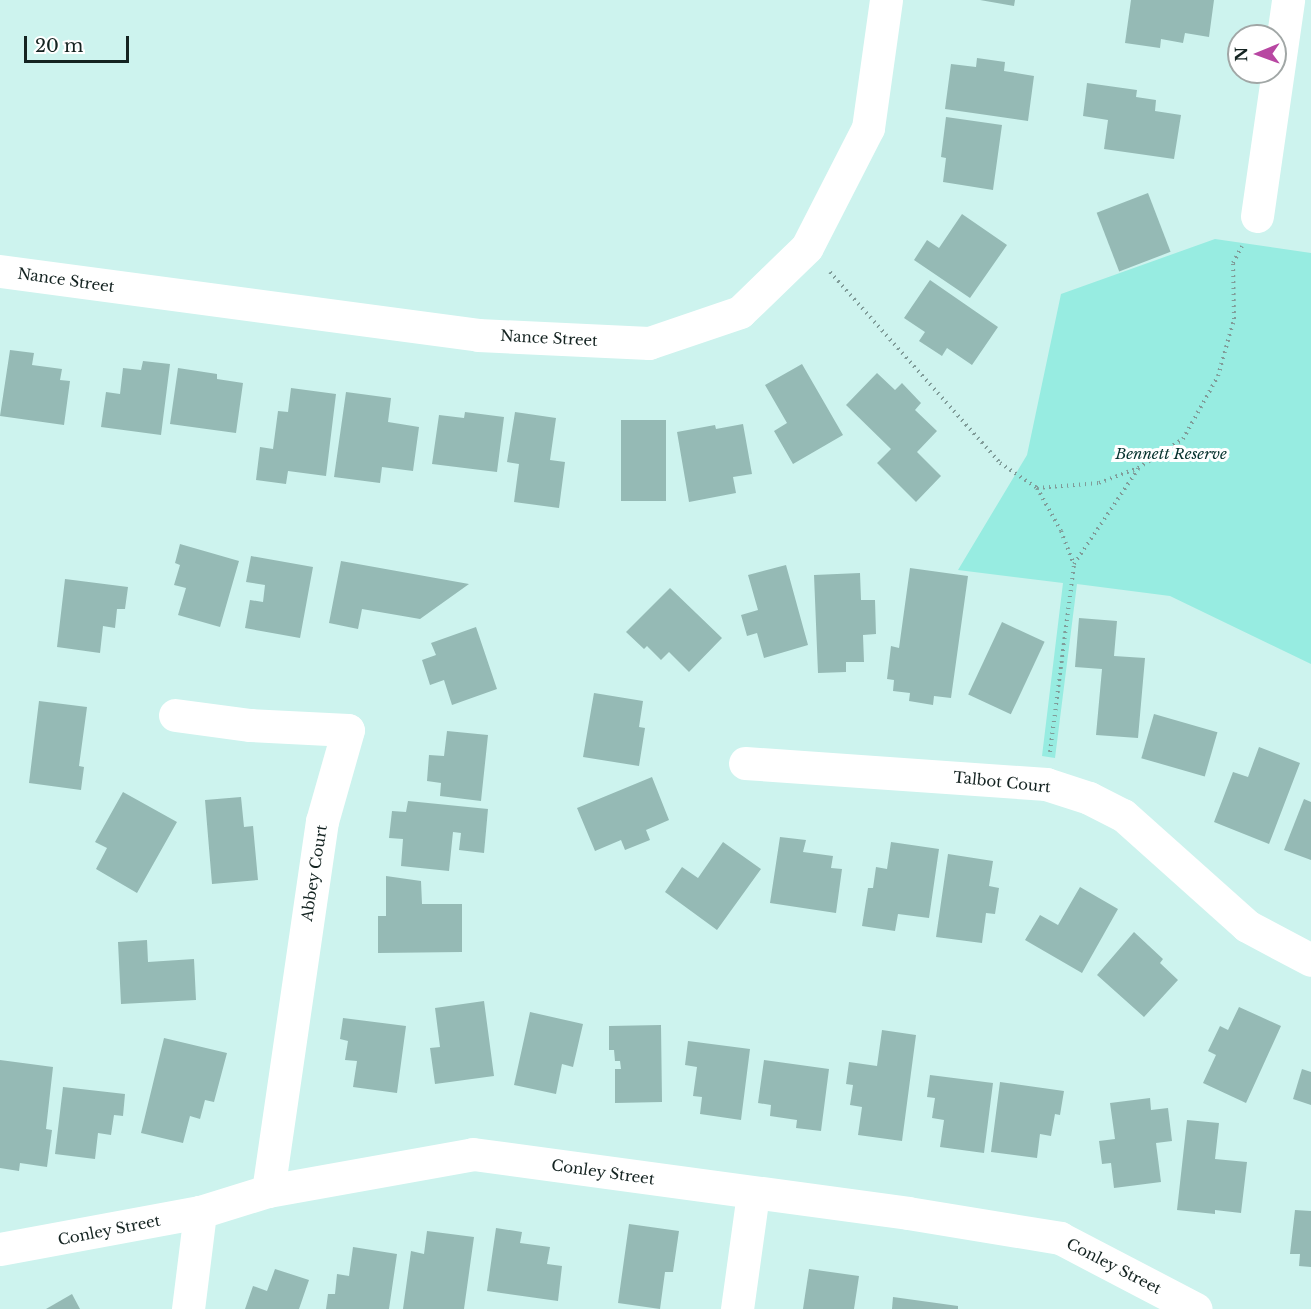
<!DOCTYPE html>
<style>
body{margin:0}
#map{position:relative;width:1311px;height:1309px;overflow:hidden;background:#cdf3ee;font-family:"Libre Baskerville",serif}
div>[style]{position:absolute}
.green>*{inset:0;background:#97ece1}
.building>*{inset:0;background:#95bab5;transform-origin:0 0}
.path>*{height:4px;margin-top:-2px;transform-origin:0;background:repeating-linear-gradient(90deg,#809c99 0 1.5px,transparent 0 6px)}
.minor>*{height:33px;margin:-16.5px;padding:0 16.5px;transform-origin:16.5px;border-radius:16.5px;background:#fff}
span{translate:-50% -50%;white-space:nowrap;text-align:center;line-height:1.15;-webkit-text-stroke:6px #fff;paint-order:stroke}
.street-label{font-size:15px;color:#142321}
.park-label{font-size:15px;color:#06322e;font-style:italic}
.north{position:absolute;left:1227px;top:24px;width:60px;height:60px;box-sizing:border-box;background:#fff;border:2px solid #a1a7a6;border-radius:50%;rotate:269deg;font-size:16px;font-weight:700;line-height:24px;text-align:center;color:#142321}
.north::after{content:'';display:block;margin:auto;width:21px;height:27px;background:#b847a2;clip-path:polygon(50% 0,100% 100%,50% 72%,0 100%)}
.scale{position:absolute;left:24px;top:36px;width:105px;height:27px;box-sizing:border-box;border:3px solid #142321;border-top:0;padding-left:8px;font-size:18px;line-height:21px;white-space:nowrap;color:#142321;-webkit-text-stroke:4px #fff;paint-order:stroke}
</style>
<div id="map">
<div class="green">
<div style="clip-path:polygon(1215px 239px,1311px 253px,1311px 664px,1170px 596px,1077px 584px,1055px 758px,1042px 756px,1063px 583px,958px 570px,1027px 455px,1061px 294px)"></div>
</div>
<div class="building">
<div style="clip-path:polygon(980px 0,1015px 0,1014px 6px)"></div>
<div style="clip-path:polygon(1131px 0,1214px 0,1209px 37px,1185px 33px,1183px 43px,1161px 39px,1160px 48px,1125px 43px)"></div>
<div style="clip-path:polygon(977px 58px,1005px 62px,1004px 71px,1034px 76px,1028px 121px,945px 109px,951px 64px,976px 67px)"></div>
<div style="clip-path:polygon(1087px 83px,1137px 90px,1136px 97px,1156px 100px,1155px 111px,1181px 115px,1174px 159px,1104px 149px,1108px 120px,1083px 116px)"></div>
<div style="clip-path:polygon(946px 117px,1002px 125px,993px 190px,943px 182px,946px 158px,941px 157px)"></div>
<div style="left:1148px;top:193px;width:63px;height:55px;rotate:69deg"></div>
<div style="clip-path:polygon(962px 214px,1007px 245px,970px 298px,914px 260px,927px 240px,939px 248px)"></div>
<div style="clip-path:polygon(930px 280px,998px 327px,972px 365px,947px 348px,942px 356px,919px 341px,925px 332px,904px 318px)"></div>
<div style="clip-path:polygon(10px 350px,34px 353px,32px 365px,62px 369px,60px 380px,70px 381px,64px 425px,0 416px)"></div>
<div style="clip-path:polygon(143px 361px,170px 364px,161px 435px,101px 427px,106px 392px,120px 394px,123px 368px,141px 370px)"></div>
<div style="clip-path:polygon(802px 364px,843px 435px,793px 464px,774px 431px,787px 423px,765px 385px)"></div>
<div style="clip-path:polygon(178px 368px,217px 374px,217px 379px,243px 383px,236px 433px,170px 424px)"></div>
<div style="clip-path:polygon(877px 373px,895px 390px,902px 383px,921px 403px,915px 410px,937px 431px,917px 452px,941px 476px,916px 502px,877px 463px,891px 449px,846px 405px)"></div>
<div style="clip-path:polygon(291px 388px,336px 394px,326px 476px,288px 471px,286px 484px,256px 480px,260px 447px,273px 449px,278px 411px,288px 412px)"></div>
<div style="clip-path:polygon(346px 392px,391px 398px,388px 422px,419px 427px,413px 471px,382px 467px,380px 483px,334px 477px)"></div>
<div style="clip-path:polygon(465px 412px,504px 417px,497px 472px,432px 464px,439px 415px,464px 418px)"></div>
<div style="clip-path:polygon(515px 412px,556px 418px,550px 460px,565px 462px,559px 508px,514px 502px,519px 464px,507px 462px)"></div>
<div style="left:621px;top:420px;width:45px;height:81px"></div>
<div style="clip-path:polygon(743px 424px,752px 474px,733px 477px,736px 493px,689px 502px,677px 432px,715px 425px,716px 429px)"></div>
<div style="clip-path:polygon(180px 544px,239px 561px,220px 627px,178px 615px,186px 588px,174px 585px,180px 565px,175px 563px)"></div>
<div style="clip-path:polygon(251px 556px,313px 567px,300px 638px,245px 628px,250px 600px,263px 602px,265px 585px,246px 582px)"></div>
<div style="clip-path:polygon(341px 561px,469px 584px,420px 619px,362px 609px,358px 629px,329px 623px)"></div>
<div style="clip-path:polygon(786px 565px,808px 645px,764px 658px,757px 633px,747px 636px,741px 615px,758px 610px,748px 575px)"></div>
<div style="clip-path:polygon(910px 568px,968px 576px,951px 698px,934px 696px,933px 705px,909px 701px,910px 693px,893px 691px,894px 680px,887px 679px,891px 646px,899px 648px)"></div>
<div style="clip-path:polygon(860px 573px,861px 600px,875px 600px,876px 634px,863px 635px,864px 662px,846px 662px,846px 672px,818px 673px,814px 575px)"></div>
<div style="clip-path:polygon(65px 579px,128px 587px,125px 609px,117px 609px,115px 628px,103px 626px,100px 653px,57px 647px)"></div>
<div style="clip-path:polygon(670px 588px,722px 638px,689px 672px,669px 652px,661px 660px,647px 646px,644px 649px,626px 632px)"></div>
<div style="clip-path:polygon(1079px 618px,1117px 621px,1114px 656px,1145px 658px,1138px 738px,1096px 735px,1102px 669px,1075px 667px)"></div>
<div style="left:1002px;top:622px;width:47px;height:80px;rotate:25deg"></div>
<div style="clip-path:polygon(476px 627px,497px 689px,452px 705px,444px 680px,430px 685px,422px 660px,436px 655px,431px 643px)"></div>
<div style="clip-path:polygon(594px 693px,643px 701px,639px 727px,645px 728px,639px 766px,583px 757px)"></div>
<div style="clip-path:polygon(39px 701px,87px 707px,79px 766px,84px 767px,81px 790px,29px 783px)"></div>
<div style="left:1154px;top:714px;width:66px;height:46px;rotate:16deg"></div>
<div style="clip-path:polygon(447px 731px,488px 735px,481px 801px,440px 796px,441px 783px,427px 781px,429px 755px,444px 756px)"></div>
<div style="clip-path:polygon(1259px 747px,1300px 763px,1269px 844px,1214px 822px,1233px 772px,1248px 777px)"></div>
<div style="clip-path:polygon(652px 777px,669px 820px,646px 830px,650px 840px,625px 850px,621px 840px,595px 851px,577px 808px)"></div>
<div style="clip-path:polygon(123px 792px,177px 822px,137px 893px,96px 869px,107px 848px,95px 842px)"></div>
<div style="clip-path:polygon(241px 797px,244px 827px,253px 826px,258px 880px,212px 884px,205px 800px)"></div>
<div style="clip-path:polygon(1304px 799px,1311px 802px,1311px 860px,1284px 850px)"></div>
<div style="clip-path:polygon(408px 801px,488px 809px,484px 853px,459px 850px,461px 833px,453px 832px,449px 871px,401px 866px,403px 839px,389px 838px,392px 811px,406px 812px)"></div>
<div style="clip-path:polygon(780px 837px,806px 840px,803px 852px,833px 856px,831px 868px,842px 869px,836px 913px,770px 903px)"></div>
<div style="clip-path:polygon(723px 842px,761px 869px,717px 930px,665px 892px,682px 867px,698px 878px)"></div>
<div style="clip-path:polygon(891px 842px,939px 849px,929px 918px,898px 914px,895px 931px,862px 926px,868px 888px,873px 888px,876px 867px,887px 869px)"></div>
<div style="clip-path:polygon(948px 854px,993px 861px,989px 886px,999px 888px,995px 914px,986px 913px,982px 943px,936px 937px)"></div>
<div style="clip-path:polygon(386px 876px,421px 881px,422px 904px,462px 904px,462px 952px,378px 953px,378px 916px,386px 916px)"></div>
<div style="clip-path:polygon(1080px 887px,1118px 909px,1082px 973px,1025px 940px,1040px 915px,1058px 925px)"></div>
<div style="clip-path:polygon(1134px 932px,1163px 959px,1160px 963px,1178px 980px,1144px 1017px,1097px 975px)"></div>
<div style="clip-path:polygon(147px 940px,148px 962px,194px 959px,196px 1000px,121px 1004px,118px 942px)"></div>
<div style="clip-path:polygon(484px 1001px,494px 1076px,435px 1084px,430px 1048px,440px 1047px,435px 1008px)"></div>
<div style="clip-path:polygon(1239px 1007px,1281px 1026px,1246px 1103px,1203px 1083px,1216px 1055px,1208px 1051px,1220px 1026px,1228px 1030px)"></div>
<div style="clip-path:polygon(530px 1012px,583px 1024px,573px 1067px,562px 1064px,556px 1094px,514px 1085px)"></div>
<div style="clip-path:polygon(343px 1018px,406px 1026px,397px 1093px,353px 1087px,357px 1061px,345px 1060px,348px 1041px,340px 1039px)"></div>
<div style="clip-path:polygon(661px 1025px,662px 1102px,615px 1103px,615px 1069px,621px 1069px,620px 1061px,615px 1061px,614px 1050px,609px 1050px,609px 1026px)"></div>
<div style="clip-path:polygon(882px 1030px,916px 1035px,902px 1141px,858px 1135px,862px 1107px,850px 1105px,853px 1085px,846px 1084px,849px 1062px,877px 1066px)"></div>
<div style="clip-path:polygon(164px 1038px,227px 1053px,214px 1102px,205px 1100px,200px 1119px,190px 1116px,183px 1143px,141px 1133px)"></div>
<div style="clip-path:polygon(688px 1041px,750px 1049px,741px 1120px,700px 1114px,702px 1097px,693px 1096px,697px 1067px,685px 1065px)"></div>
<div style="clip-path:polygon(0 1060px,53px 1067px,46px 1129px,52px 1130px,47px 1167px,20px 1163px,19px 1171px,0 1168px)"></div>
<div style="clip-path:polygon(764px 1060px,829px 1069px,821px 1131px,796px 1128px,797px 1120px,770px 1116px,771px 1105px,758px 1103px)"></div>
<div style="clip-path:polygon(1302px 1069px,1311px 1072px,1311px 1105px,1293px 1099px)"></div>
<div style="clip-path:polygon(930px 1075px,993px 1083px,984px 1153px,940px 1147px,944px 1120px,932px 1118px,935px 1098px,927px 1097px)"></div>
<div style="clip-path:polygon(1000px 1082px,1064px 1091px,1060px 1115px,1055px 1114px,1051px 1136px,1040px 1134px,1037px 1158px,991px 1152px)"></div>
<div style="clip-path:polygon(63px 1087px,125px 1094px,123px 1116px,114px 1115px,111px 1135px,98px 1133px,95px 1159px,55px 1154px)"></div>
<div style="clip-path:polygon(1150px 1098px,1151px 1110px,1168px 1108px,1172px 1141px,1156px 1143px,1161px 1182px,1114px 1188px,1111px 1163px,1102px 1164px,1099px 1141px,1115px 1139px,1110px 1103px)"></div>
<div style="clip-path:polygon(1187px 1120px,1219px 1123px,1215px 1159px,1247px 1162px,1241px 1213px,1215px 1210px,1215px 1214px,1177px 1210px)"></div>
<div style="clip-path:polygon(1295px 1210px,1311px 1211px,1311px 1267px,1299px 1266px,1300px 1254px,1290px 1254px)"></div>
<div style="clip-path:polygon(629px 1224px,679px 1231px,673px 1272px,665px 1272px,660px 1309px,618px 1303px)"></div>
<div style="clip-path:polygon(496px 1228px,522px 1232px,520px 1243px,550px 1247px,547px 1264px,562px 1266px,558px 1301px,487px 1291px)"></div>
<div style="clip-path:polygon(427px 1231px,474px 1237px,464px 1309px,403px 1309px,411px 1251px,424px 1254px)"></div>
<div style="clip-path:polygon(353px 1247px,397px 1254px,389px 1309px,326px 1309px,328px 1294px,335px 1294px,337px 1274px,349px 1276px)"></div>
<div style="clip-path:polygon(275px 1269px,309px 1280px,299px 1309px,245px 1309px,253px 1286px,267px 1291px)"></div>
<div style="clip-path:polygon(809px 1269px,859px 1276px,854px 1309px,803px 1309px)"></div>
<div style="clip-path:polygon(72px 1294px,80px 1309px,46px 1309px)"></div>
<div style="clip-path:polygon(893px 1297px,958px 1306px,958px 1309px,892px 1309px)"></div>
</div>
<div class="path">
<div style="left:830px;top:272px;width:256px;rotate:48.3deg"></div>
<div style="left:1000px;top:463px;width:45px;rotate:34deg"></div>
<div style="left:1037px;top:488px;width:62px;rotate:-4.6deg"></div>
<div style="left:1099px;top:483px;width:42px;rotate:-21deg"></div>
<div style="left:1138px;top:468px;width:54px;rotate:-32.8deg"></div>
<div style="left:1183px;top:439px;width:72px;rotate:-60.9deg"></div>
<div style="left:1218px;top:376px;width:59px;rotate:-74.3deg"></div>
<div style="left:1234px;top:319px;width:56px;rotate:-91deg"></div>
<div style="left:1233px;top:263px;width:19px;rotate:-62deg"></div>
<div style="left:1037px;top:488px;width:49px;rotate:60.8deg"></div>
<div style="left:1061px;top:531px;width:34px;rotate:69deg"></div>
<div style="left:1050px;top:752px;width:190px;rotate:-82.7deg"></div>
<div style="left:1074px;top:564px;width:115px;rotate:-56deg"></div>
</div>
<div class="minor">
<div style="left:1257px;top:216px;width:218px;rotate:-81.8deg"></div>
<div style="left:0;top:271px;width:482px;rotate:7.6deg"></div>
<div style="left:478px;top:335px;width:171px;rotate:2.7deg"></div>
<div style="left:649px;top:343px;width:96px;rotate:-18.8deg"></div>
<div style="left:740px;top:312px;width:93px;rotate:-44.1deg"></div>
<div style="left:807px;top:247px;width:134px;rotate:-62.9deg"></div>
<div style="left:868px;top:128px;width:129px;rotate:-82deg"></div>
<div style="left:175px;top:715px;width:76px;rotate:7.6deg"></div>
<div style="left:250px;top:725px;width:98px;rotate:2.9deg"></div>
<div style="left:348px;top:730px;width:95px;rotate:105.9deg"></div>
<div style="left:322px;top:821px;width:374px;rotate:98.3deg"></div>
<div style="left:745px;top:763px;width:302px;rotate:4deg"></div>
<div style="left:1046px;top:784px;width:45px;rotate:18deg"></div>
<div style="left:1089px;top:798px;width:38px;rotate:27deg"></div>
<div style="left:1123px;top:815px;width:166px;rotate:41.8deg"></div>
<div style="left:1247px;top:926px;width:72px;rotate:28deg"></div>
<div style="left:0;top:1249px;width:203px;rotate:-10.5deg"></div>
<div style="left:200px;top:1212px;width:71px;rotate:-17.2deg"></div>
<div style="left:268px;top:1191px;width:208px;rotate:-10.2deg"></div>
<div style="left:473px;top:1154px;width:439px;rotate:7.7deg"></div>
<div style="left:908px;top:1213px;width:154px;rotate:9.3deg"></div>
<div style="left:1060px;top:1238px;width:153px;rotate:27.6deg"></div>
<div style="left:188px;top:1309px;width:98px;rotate:-82.9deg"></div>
<div style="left:737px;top:1309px;width:117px;rotate:-82.1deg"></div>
</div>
<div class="street-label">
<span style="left:66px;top:280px;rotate:8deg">Nance Street</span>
<span style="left:549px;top:338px;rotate:3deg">Nance Street</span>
<span style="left:1002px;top:782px;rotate:6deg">Talbot Court</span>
<span style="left:314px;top:873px;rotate:-81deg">Abbey Court</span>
<span style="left:603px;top:1172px;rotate:8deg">Conley Street</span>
<span style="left:109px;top:1230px;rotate:-11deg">Conley Street</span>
<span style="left:1114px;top:1266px;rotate:27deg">Conley Street</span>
</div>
<div class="park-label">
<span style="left:1171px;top:454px">Bennett Reserve</span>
</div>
<div class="north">N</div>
<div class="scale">20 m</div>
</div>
